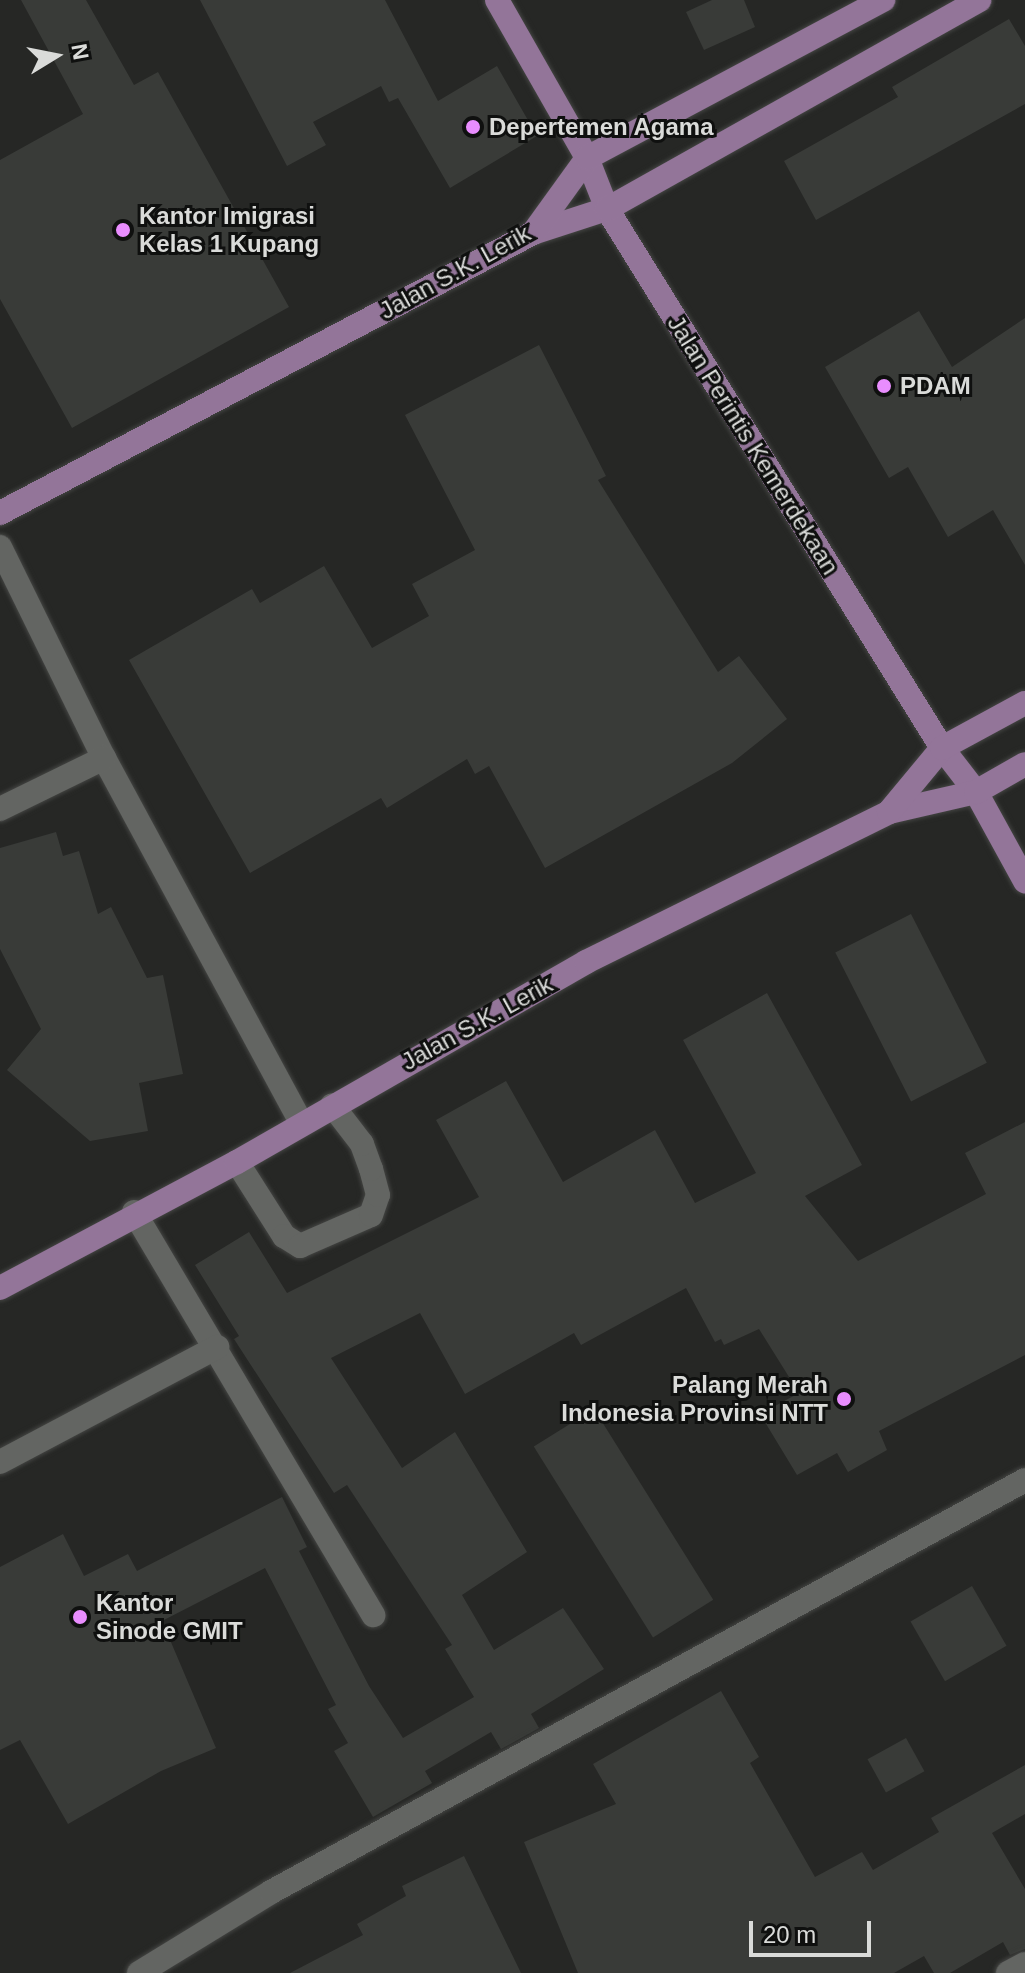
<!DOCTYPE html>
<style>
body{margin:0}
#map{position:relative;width:1025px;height:1973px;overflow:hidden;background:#262725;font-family:Helvetica,sans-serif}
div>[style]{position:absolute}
.building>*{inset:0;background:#393b38;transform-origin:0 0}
.roads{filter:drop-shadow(0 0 2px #444543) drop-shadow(0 0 2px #444543)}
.minor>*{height:24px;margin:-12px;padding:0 12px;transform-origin:12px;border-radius:12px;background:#636562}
.major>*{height:24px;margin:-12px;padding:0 12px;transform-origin:12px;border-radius:12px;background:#937599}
.dots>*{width:22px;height:22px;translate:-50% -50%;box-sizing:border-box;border:4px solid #0f100f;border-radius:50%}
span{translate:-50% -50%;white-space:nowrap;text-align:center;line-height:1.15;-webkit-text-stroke:6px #0f100f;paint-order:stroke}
.poi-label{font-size:24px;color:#dadbd9;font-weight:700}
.left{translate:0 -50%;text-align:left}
.right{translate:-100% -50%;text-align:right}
.street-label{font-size:24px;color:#dadbd9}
.north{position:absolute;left:16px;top:16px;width:80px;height:80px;-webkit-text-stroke:6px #0f100f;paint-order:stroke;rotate:80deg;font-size:22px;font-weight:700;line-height:32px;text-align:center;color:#dadbd9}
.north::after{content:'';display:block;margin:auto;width:28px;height:36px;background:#dadbd9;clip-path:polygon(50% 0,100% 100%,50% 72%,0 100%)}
.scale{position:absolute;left:749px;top:1921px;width:122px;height:36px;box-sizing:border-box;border:4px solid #dadbd9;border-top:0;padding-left:10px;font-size:24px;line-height:28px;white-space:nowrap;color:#dadbd9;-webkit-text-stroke:6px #0f100f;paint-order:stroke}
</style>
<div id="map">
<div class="building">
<div style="clip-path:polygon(21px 0,86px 0,134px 85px,158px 72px,289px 307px,72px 428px,0 299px,0 160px,83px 114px)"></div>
<div style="clip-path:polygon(200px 0,385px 0,438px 101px,497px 66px,537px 136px,450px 188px,398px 98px,389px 102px,381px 86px,313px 122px,326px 145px,287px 166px)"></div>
<div style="clip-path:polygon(712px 0,744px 0,755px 27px,704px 50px,686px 12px)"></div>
<div style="clip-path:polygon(1009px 19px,1025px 46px,1025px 104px,816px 220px,784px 161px,898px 97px,892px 87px)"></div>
<div style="clip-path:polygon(919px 311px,952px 367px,1025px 318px,1025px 565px,993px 510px,948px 537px,908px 467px,889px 478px,825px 367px)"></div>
<div style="clip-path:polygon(539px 345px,606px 476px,598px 480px,718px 672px,739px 656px,787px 719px,732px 763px,545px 868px,489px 766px,475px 774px,467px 759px,387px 808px,381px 798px,250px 873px,129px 660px,252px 589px,260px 603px,324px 566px,372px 648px,429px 616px,412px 584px,475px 550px,405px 415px)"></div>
<div style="clip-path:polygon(56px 832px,63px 856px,79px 851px,98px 914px,111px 907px,147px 978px,163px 975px,183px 1074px,139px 1083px,148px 1131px,90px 1141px,7px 1070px,41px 1029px,0 949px,0 848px)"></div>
<div style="left:911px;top:914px;width:167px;height:85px;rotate:63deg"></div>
<div style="clip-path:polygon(767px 993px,862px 1165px,805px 1196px,858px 1261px,986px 1194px,965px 1153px,1025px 1122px,1025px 1355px,879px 1431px,887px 1450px,848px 1472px,837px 1453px,797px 1475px,760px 1414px,799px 1393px,759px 1329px,724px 1345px,721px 1339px,715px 1342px,686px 1288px,581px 1345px,574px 1333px,465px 1394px,420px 1313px,331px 1358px,402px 1468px,455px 1432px,527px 1552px,462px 1595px,494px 1650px,563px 1608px,604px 1669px,531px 1714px,539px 1728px,501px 1749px,491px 1732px,425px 1771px,432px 1783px,373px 1817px,334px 1751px,348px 1743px,328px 1709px,336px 1705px,265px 1568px,162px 1621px,216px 1748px,161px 1771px,68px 1824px,20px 1740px,0 1750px,0 1567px,63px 1534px,84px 1576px,128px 1554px,137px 1571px,282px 1497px,307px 1547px,299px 1551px,369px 1686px,403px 1738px,474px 1697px,445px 1649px,452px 1645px,347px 1485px,334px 1493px,234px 1339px,239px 1336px,195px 1265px,249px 1232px,287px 1293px,479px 1197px,436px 1120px,506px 1081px,563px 1182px,655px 1130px,695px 1203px,756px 1173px,683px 1040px)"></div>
<div style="left:594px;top:1409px;width:225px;height:71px;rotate:58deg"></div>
<div style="left:972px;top:1586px;width:69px;height:71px;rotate:60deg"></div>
<div style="clip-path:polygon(721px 1691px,759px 1757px,750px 1763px,815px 1877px,862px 1852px,873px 1870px,939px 1832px,931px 1818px,1025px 1765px,1025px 1814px,992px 1833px,1025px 1889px,1025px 1949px,1010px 1955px,1003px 1942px,950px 1973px,934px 1973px,924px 1956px,894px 1973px,578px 1973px,524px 1842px,616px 1804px,593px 1764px)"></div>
<div style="left:906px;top:1738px;width:38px;height:44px;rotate:61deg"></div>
<div style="clip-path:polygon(464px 1856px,521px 1973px,290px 1973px,363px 1935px,357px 1924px,406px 1896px,402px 1886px)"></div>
</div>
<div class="roads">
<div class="minor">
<div style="left:0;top:547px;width:235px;rotate:63.8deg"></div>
<div style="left:104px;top:758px;width:415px;rotate:61.6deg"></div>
<div style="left:0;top:809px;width:116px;rotate:-26.1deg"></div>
<div style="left:237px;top:1162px;width:88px;rotate:57.6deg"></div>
<div style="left:284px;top:1236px;width:19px;rotate:32deg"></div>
<div style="left:300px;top:1246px;width:77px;rotate:-23.6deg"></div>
<div style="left:371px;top:1215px;width:21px;rotate:-71deg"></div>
<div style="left:378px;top:1195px;width:27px;rotate:-105deg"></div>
<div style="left:371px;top:1169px;width:27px;rotate:-110deg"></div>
<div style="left:362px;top:1144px;width:49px;rotate:-127.6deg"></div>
<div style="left:134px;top:1212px;width:469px;rotate:59.3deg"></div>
<div style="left:0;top:1462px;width:246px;rotate:-27.9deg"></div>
<div style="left:139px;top:1973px;width:155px;rotate:-31.5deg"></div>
<div style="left:271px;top:1892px;width:859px;rotate:-28.65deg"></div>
<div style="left:1008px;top:1973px;width:19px;rotate:-28deg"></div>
</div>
<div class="major">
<div style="left:497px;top:0;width:182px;rotate:60.3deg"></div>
<div style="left:587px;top:158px;width:55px;rotate:68.6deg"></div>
<div style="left:607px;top:209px;width:635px;rotate:58.14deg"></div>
<div style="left:942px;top:748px;width:56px;rotate:52.3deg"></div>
<div style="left:976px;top:792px;width:102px;rotate:61.2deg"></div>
<div style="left:533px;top:233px;width:78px;rotate:-18deg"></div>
<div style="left:607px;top:209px;width:427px;rotate:-29.3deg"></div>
<div style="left:0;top:513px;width:602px;rotate:-27.71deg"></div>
<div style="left:533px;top:233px;width:92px;rotate:-54.2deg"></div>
<div style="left:587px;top:158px;width:336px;rotate:-28.1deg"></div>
<div style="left:889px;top:812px;width:89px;rotate:-12.9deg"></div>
<div style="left:976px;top:792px;width:56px;rotate:-29.7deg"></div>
<div style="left:0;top:1288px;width:268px;rotate:-28deg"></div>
<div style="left:237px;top:1162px;width:402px;rotate:-29.8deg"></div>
<div style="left:586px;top:962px;width:338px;rotate:-26.3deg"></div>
<div style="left:889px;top:812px;width:83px;rotate:-50.4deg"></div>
<div style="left:942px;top:748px;width:94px;rotate:-28.5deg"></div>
</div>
</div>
<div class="dots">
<div style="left:473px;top:127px;background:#e98dfe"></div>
<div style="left:123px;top:230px;background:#e98dfe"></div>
<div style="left:884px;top:386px;background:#e98dfe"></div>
<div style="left:844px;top:1399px;background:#e98dfe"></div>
<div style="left:80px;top:1617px;background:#e98dfe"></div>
</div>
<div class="poi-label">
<span class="left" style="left:489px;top:127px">Depertemen Agama</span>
<span class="left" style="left:139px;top:230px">Kantor Imigrasi<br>Kelas 1 Kupang</span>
<span class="left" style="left:900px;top:386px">PDAM</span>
<span class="right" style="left:828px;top:1399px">Palang Merah<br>Indonesia Provinsi NTT</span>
<span class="left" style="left:96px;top:1617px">Kantor<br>Sinode GMIT</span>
</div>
<div class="street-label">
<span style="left:455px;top:272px;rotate:-29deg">Jalan S.K. Lerik</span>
<span style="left:753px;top:445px;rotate:58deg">Jalan Perintis Kemerdekaan</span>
<span style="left:477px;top:1023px;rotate:-29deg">Jalan S.K. Lerik</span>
</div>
<div class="north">N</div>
<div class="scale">20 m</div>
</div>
